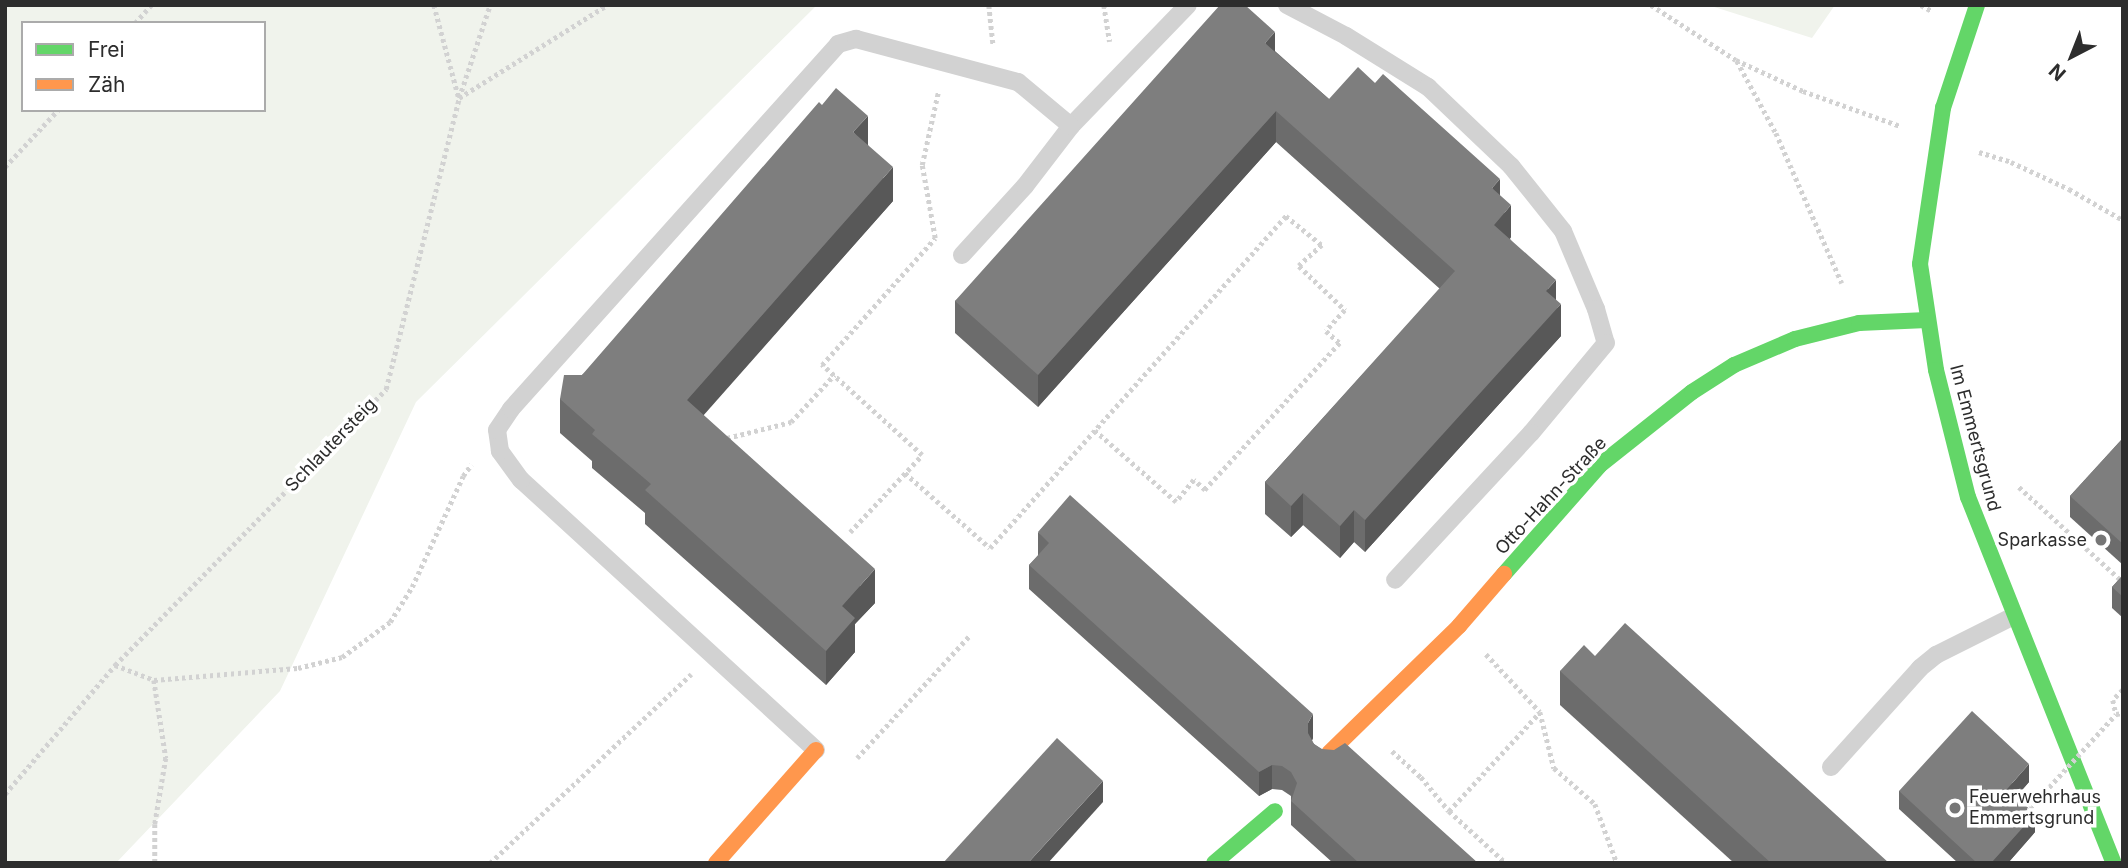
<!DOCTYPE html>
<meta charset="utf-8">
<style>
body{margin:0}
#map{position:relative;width:2128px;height:868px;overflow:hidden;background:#fff;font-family:Inter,sans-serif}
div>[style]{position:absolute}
.green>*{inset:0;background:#f0f3ec}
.path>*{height:4.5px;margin-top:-2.25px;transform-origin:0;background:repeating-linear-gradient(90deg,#d2d2d2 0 3.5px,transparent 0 7px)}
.lane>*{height:18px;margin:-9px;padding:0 9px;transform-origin:9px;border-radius:9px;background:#d2d2d2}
.fast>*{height:16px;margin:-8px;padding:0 8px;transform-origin:8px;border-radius:8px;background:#63d668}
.slow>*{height:16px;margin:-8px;padding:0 8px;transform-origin:8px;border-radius:8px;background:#ff974d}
.path-bridge>*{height:4.5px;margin-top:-2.25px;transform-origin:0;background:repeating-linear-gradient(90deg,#d2d2d2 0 3.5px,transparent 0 7px)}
.fast-bridge>*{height:16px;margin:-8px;padding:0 8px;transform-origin:8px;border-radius:8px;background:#63d668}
.wall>*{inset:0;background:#6c6c6c}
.shaded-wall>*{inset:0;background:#585858}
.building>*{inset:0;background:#7e7e7e}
.dots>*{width:19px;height:19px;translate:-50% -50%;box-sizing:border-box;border:4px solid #fff;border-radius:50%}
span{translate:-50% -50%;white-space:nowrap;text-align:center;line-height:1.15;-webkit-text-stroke:7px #fff;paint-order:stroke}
.street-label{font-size:18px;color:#2d2d2d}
.poi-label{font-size:18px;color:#2d2d2d}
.right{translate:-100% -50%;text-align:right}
.left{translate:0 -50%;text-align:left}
.frame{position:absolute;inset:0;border:7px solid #2d2d2d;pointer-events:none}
.legend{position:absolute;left:21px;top:21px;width:245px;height:91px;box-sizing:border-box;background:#fff;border:2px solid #ababab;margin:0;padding:9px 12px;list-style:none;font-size:21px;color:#2d2d2d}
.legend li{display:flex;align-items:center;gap:14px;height:35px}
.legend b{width:35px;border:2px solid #ababab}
.north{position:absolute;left:2037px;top:21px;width:70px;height:70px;-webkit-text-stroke:5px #fff;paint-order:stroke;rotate:222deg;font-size:19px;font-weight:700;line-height:28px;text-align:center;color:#2d2d2d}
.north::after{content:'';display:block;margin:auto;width:24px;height:32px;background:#2d2d2d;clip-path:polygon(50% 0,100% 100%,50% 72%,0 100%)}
</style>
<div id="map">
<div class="green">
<div style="clip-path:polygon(evenodd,5px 5px,817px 5px,416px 402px,280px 691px,116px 863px,5px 863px,5px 5px,23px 23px,264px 23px,264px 110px,23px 110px,23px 23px)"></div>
<div style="clip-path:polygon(1708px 5px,1835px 5px,1812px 38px)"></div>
</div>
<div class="path">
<div style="left:434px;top:5px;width:96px;rotate:75deg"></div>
<div style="left:459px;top:98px;width:175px;rotate:-32.1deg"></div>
<div style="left:989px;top:5px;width:39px;rotate:84deg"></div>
<div style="left:1104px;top:5px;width:37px;rotate:81deg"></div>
<div style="left:1651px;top:5px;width:101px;rotate:32.9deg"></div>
<div style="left:1736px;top:60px;width:74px;rotate:24.8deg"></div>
<div style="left:1803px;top:91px;width:103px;rotate:19.8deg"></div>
<div style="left:1921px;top:5px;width:13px;rotate:29deg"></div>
<div style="left:135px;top:23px;width:24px;rotate:-48deg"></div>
<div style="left:1737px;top:61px;width:82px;rotate:61.6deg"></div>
<div style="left:1776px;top:133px;width:164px;rotate:66.3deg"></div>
<div style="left:1979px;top:152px;width:34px;rotate:17deg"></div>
<div style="left:2011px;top:162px;width:64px;rotate:25deg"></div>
<div style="left:2069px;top:189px;width:62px;rotate:29.9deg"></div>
<div style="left:5px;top:167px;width:78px;rotate:-47.1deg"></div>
<div style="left:727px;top:438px;width:66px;rotate:-14deg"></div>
<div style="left:791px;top:422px;width:64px;rotate:-47.5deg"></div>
<div style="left:905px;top:473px;width:113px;rotate:41.4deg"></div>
<div style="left:990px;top:548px;width:445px;rotate:-48.3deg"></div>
<div style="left:1286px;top:216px;width:46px;rotate:38.9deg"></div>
<div style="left:1322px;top:245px;width:31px;rotate:138deg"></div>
<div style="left:1299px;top:266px;width:64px;rotate:43.7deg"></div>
<div style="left:1345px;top:310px;width:28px;rotate:132deg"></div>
<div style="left:1326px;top:331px;width:18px;rotate:41deg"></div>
<div style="left:1340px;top:343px;width:200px;rotate:132.6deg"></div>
<div style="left:1205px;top:490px;width:15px;rotate:-138deg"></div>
<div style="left:1194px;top:480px;width:28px;rotate:129deg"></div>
<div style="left:1176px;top:502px;width:108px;rotate:-138.8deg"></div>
<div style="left:2019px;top:487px;width:138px;rotate:42.4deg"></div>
<div style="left:850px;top:532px;width:105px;rotate:-46.9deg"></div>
<div style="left:922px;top:455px;width:135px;rotate:-138deg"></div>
<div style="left:822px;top:365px;width:170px;rotate:-48.3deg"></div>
<div style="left:935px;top:238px;width:74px;rotate:-100.1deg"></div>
<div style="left:922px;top:165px;width:74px;rotate:-77.5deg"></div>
<div style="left:1486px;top:654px;width:79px;rotate:47deg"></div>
<div style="left:1540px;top:712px;width:58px;rotate:76deg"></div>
<div style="left:1554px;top:768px;width:55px;rotate:41.3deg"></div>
<div style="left:1595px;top:804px;width:63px;rotate:69.6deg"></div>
<div style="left:115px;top:665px;width:42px;rotate:21deg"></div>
<div style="left:154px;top:680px;width:144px;rotate:-4.8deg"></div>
<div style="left:298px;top:668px;width:45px;rotate:-14deg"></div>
<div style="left:342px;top:657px;width:59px;rotate:-36.1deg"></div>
<div style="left:390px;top:622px;width:41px;rotate:-57.8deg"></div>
<div style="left:412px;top:587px;width:122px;rotate:-65.3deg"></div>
<div style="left:463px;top:476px;width:14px;rotate:-54deg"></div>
<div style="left:154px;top:680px;width:79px;rotate:81.3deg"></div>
<div style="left:166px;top:758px;width:67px;rotate:99.5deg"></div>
<div style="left:155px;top:824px;width:39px;rotate:90deg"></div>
<div style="left:2123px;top:690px;width:14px;rotate:135deg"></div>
<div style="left:2113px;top:700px;width:14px;rotate:78deg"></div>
<div style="left:2116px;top:714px;width:7px;rotate:-8deg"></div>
<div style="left:1392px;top:751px;width:39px;rotate:42deg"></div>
<div style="left:1421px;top:777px;width:44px;rotate:50.5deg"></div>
<div style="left:1449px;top:811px;width:77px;rotate:42.4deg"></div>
<div style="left:857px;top:758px;width:167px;rotate:-47.4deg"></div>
<div style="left:5px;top:794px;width:170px;rotate:-49.5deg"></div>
<div style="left:115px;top:665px;width:387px;rotate:-45.5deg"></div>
<div style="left:386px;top:389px;width:300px;rotate:-75.9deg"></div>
<div style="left:459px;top:98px;width:98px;rotate:-71.6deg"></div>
<div style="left:1449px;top:811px;width:133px;rotate:-47.4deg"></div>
<div style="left:490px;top:863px;width:276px;rotate:-43.2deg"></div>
</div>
<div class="lane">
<div style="left:1287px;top:5px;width:67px;rotate:27.7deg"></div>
<div style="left:1346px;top:36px;width:97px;rotate:31.9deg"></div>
<div style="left:1428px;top:87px;width:115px;rotate:43.6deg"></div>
<div style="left:1511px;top:166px;width:83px;rotate:51.3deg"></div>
<div style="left:1563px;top:231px;width:85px;rotate:67.1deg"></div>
<div style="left:1596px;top:309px;width:35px;rotate:74deg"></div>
<div style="left:1606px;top:343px;width:117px;rotate:129.8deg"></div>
<div style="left:1531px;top:433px;width:200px;rotate:132.8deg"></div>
<div style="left:962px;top:255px;width:93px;rotate:-47.6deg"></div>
<div style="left:1025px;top:186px;width:76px;rotate:-52.5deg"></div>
<div style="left:1071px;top:126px;width:168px;rotate:-46deg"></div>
<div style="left:816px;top:750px;width:400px;rotate:-137.5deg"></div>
<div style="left:521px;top:480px;width:36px;rotate:-126deg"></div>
<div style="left:500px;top:451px;width:21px;rotate:-98deg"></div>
<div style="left:497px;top:430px;width:25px;rotate:-56deg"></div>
<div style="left:511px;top:409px;width:490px;rotate:-48.1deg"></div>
<div style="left:838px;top:44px;width:19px;rotate:-16deg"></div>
<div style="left:856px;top:39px;width:168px;rotate:14.9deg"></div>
<div style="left:1018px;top:82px;width:69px;rotate:39.7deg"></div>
<div style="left:1831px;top:767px;width:133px;rotate:-48deg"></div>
<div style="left:1920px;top:668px;width:21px;rotate:-39deg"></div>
<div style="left:1936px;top:655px;width:87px;rotate:-26.6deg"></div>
</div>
<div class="fast">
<div style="left:1920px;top:264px;width:107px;rotate:81.4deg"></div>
<div style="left:1936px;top:370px;width:131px;rotate:75.9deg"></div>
<div style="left:1968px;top:497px;width:394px;rotate:68.3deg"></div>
<div style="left:1504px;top:574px;width:145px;rotate:-48.6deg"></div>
<div style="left:1600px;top:465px;width:117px;rotate:-38.4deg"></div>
<div style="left:1692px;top:392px;width:50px;rotate:-32.7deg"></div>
<div style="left:1734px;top:365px;width:66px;rotate:-23.1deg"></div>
<div style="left:1795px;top:339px;width:66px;rotate:-14deg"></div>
<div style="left:1859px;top:323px;width:68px;rotate:-2.5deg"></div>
<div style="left:1214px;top:863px;width:80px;rotate:-40.4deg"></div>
</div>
<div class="slow">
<div style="left:1329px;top:753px;width:182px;rotate:-44.3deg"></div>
<div style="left:1459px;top:626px;width:69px;rotate:-49.1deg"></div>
<div style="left:716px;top:863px;width:151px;rotate:-48.5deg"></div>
</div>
<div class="path-bridge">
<div style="left:2030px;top:808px;width:127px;rotate:-47.5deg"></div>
</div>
<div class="fast-bridge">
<div style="left:1920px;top:264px;width:158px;rotate:-81.6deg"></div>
<div style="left:1943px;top:108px;width:108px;rotate:-71.7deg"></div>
</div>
<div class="wall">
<div style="clip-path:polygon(1275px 51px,1329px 99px,1500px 196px,1511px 237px,1510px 239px,1556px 300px,1561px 336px,1365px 552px,1354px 542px,1340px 558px,1303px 525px,1291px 537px,1265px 514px,1265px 482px,1440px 289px,1276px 142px,1038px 407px,955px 333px,955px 301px)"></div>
<div style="clip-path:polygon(868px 145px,893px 201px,703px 415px,875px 603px,855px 624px,855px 652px,826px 685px,645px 524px,645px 513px,592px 468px,592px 461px,560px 433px,560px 399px,582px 375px)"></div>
<div style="clip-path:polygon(2123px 438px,2123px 565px,2070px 517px,2070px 496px)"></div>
<div style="clip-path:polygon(1038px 532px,1313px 738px,1312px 741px,1314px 744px,1478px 863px,1333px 863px,1291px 825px,1291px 796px,1282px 790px,1272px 789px,1259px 796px,1029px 589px,1029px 565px,1038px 556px)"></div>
<div style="clip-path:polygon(2123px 575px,2123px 618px,2112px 608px,2112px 587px)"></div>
<div style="clip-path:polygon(1595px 656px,1889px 863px,1734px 863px,1560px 705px,1560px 671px)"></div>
<div style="clip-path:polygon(2029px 782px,2016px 797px,2035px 832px,2008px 863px,1958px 863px,1899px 809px,1899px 791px)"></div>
</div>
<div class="shaded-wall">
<div style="clip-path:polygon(1275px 32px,1275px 64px,1265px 43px)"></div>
<div style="clip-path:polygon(1276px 111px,1276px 142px,1038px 407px,1038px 375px)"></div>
<div style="clip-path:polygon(868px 116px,868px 150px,853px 132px)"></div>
<div style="clip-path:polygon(893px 167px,893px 201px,687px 434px,687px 400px)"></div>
<div style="clip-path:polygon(1500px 179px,1500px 211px,1492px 188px)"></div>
<div style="clip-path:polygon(1511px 205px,1511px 237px,1494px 257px,1494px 225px)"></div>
<div style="clip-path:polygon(1556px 280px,1556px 309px,1561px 304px,1561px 336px,1365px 552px,1365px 520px,1546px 291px)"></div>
<div style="clip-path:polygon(1303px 493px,1303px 525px,1291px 537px,1291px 506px)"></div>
<div style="clip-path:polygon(1354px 510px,1354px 542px,1340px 558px,1340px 526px)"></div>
<div style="clip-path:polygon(875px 569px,875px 603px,855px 624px,855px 652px,826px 685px,826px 651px,842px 606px)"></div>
<div style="clip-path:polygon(1313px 714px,1313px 738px,1308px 748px,1308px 723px)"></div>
<div style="clip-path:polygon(2029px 764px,2029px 782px,2007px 807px,2007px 789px)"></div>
<div style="clip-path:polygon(1272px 765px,1272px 789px,1259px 796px,1259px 772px)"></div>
<div style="clip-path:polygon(1103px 781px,1103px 802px,1048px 863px,1028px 863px)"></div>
<div style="clip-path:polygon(2035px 814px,2035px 832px,2008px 863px,1991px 863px)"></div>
</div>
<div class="building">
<div style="clip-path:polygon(1220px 5px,1245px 5px,1275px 32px,1265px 43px,1329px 99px,1358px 67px,1375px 83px,1383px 74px,1500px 179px,1492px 188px,1511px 205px,1494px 225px,1556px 280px,1546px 291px,1561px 304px,1365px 520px,1354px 510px,1340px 526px,1303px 493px,1291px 506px,1265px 482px,1455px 271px,1276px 111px,1038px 375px,955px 301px)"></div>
<div style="clip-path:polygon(836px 88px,868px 116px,853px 132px,893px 167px,687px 400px,875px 569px,842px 606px,855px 618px,826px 651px,645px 490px,651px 484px,592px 434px,595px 430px,560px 399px,564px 375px,582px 375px,819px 102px,822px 105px)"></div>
<div style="clip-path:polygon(2123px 438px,2123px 544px,2070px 496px)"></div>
<div style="clip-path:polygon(1070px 495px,1313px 714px,1308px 723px,1308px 733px,1314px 744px,1322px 749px,1334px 750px,1345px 743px,1478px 863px,1359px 863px,1291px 801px,1297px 783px,1291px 772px,1282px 766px,1272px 765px,1259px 772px,1029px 565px,1049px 543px,1038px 532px)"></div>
<div style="clip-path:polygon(2123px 575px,2123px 597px,2112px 587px)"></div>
<div style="clip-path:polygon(1625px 623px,1889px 863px,1771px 863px,1560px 671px,1584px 645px,1595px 656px)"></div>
<div style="clip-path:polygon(1972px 711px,2029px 764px,2007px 789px,2035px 814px,1991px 863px,1977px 863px,1899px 791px)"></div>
<div style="clip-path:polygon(1057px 738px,1103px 781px,1028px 863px,943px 863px)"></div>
</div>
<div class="dots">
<div style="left:2101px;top:540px;background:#767676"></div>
<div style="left:1955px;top:808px;background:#767676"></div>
</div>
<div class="street-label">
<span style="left:1975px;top:438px;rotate:75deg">Im Emmertsgrund</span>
<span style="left:331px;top:445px;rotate:-46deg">Schlautersteig</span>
<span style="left:1551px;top:496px;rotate:-47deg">Otto-Hahn-Straße</span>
</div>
<div class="poi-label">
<span class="right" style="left:2087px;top:540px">Sparkasse</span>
<span class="left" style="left:1969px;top:808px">Feuerwehrhaus<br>Emmertsgrund</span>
</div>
<div class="frame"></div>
<ul class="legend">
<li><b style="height:9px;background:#63d668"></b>Frei</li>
<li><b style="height:9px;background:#ff974d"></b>Zäh</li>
</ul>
<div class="north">N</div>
</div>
